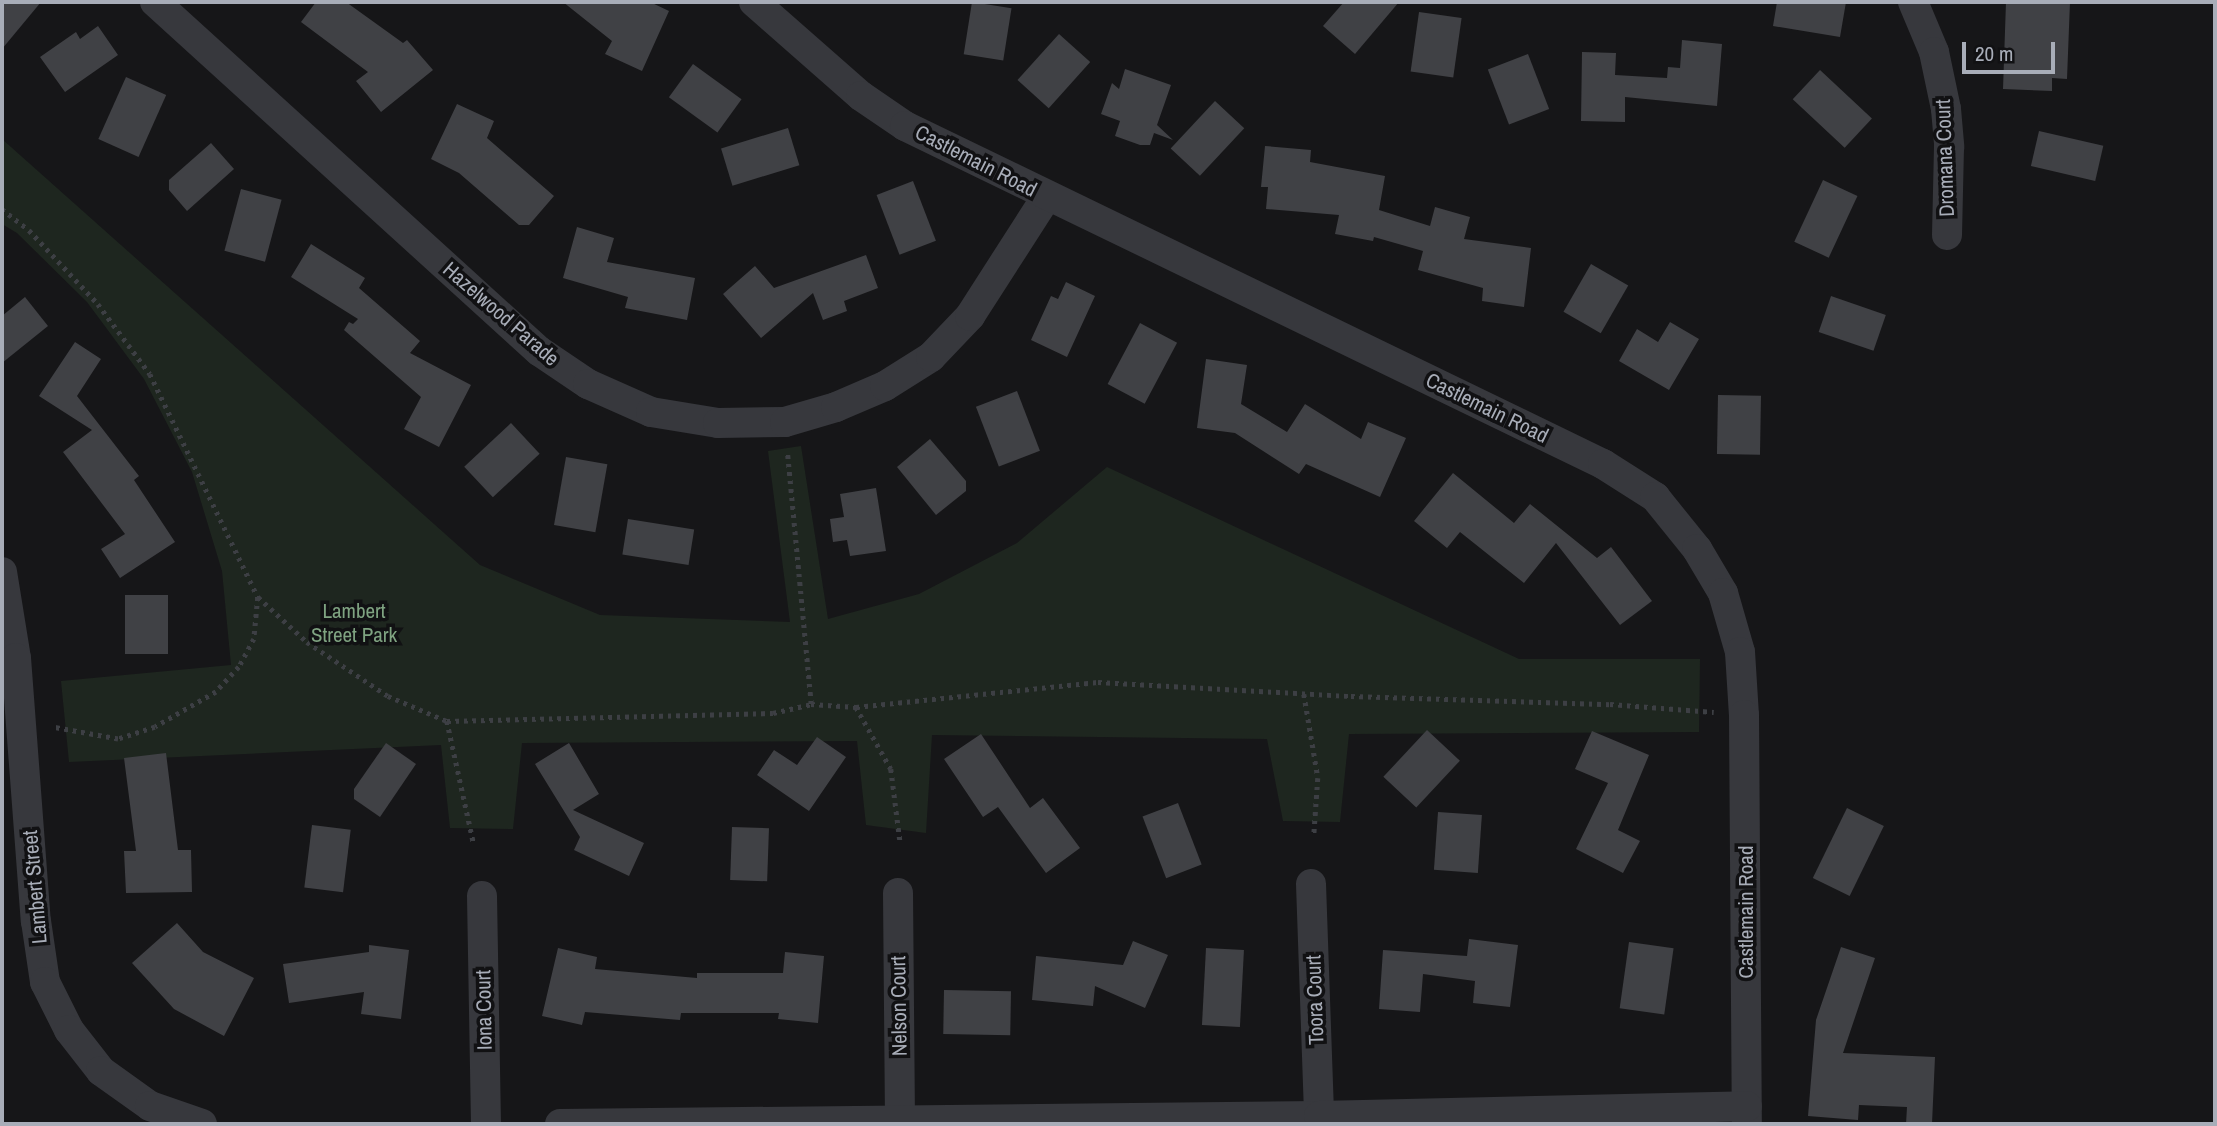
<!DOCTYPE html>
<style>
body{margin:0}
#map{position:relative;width:2217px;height:1126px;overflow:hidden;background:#161618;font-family:"Archivo Narrow",sans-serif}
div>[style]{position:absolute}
.green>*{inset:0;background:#1e261f}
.building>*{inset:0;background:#404145;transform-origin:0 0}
.path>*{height:4.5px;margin-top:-2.25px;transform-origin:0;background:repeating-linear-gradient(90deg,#3d3f44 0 3.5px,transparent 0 8.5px)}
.street>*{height:30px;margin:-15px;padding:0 15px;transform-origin:15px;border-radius:15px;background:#37383d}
span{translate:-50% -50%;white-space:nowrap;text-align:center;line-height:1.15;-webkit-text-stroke:7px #111113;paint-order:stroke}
.street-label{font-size:21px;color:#a8adb8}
.park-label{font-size:21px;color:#7fa381}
.frame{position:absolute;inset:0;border:4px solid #a8adb8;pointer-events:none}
.scale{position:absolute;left:1962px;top:42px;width:93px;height:32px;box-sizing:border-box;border:4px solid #a8adb8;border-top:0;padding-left:9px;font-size:21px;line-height:24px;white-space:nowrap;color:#a8adb8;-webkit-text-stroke:5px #111113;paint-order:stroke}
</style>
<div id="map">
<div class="green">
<div style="clip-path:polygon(2px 139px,480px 565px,600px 615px,790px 622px,768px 451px,801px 446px,828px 619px,919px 594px,1017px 543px,1107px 467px,1519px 659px,1700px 659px,1699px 732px,1349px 734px,1340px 822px,1283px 821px,1267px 739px,932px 735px,926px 833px,866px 825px,857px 741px,522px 743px,513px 829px,450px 828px,441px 745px,69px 762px,61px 681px,231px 665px,222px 571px,192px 472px,144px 379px,87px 302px,17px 233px,2px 224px)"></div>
</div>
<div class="building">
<div style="clip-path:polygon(2px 2px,41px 2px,2px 49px)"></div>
<div style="clip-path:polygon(316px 2px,346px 2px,403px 43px,407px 40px,433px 70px,381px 112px,356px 81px,368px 72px,301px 22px)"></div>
<div style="clip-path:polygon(563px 2px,650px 2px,669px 11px,642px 71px,605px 54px,612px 41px)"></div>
<div style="left:972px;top:2px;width:40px;height:53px;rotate:9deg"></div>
<div style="clip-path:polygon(1344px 2px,1399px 2px,1355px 54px,1323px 26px)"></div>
<div style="clip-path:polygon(1777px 2px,1846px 2px,1840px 37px,1773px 26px)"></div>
<div style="clip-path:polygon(2006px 2px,2070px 2px,2067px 79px,2052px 78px,2052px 91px,2003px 89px)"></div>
<div style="left:1419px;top:12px;width:43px;height:60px;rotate:8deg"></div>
<div style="clip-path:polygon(98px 26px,118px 55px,65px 92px,40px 57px,76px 32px,80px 39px)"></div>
<div style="left:1059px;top:34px;width:42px;height:62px;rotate:42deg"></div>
<div style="clip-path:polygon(1682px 40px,1722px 44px,1717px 106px,1625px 97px,1625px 122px,1581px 121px,1582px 52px,1616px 53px,1615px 75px,1667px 78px,1668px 67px,1680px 68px)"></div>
<div style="left:1528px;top:54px;width:59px;height:43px;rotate:69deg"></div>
<div style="left:693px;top:64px;width:60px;height:41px;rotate:36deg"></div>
<div style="clip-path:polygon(1125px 69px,1171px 85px,1157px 125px,1173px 140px,1154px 133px,1150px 145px,1140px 145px,1115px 136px,1120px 121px,1101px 114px,1112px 83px,1119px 89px)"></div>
<div style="left:1820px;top:70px;width:71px;height:40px;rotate:43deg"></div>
<div style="left:126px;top:77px;width:44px;height:68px;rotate:24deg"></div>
<div style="left:1215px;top:101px;width:40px;height:65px;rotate:43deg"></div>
<div style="clip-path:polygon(457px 104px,494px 121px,487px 138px,554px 196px,529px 225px,519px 225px,459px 173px,431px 159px)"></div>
<div style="left:788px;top:128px;width:39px;height:70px;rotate:73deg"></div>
<div style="left:2039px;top:131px;width:66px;height:36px;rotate:13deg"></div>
<div style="clip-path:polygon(211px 143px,234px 169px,187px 211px,169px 190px,169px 180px)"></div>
<div style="clip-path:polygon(1265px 146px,1311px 150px,1310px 162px,1385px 176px,1379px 210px,1430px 226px,1435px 207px,1470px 217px,1464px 239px,1531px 248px,1524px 307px,1482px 301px,1483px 288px,1418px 270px,1423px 251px,1374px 237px,1373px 241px,1335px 234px,1339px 215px,1266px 209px,1268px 187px,1261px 187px)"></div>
<div style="left:1823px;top:180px;width:38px;height:68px;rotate:25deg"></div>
<div style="left:913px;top:181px;width:64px;height:39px;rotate:69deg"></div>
<div style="left:241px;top:189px;width:42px;height:64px;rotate:15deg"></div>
<div style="clip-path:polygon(577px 227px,614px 238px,607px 262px,695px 278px,687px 320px,625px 308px,628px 297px,563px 278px)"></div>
<div style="clip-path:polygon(311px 244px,365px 278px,359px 288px,420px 341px,410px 353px,471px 385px,439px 447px,404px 429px,421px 397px,344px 330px,349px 322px,353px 324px,358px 319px,291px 277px)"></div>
<div style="clip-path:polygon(866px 255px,878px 288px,844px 301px,847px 311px,823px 320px,813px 293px,761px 338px,723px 294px,755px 266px,774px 288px)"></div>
<div style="left:1591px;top:264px;width:43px;height:55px;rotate:30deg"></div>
<div style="clip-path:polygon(1066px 282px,1095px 296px,1067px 357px,1031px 340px,1051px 296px,1058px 299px)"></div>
<div style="left:1831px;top:296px;width:58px;height:38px;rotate:19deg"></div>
<div style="clip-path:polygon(25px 297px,48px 326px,2px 363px,2px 316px)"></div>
<div style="clip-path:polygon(1670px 322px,1699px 339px,1669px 390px,1619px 361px,1637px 329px,1658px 342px)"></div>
<div style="left:1140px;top:323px;width:42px;height:69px;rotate:28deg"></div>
<div style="clip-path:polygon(75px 342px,101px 359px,77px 396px,139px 476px,134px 480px,175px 542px,120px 578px,101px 549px,125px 534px,63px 452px,92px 430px,39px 396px)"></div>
<div style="clip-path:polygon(1206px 359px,1247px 365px,1241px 404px,1287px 432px,1305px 404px,1361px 439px,1368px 422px,1406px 438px,1380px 497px,1306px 464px,1299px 474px,1235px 433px,1197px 428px)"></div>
<div style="left:1017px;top:391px;width:64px;height:44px;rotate:69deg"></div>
<div style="left:1718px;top:395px;width:43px;height:59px;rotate:1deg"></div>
<div style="left:511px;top:423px;width:42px;height:64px;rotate:47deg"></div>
<div style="clip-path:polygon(930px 439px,966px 481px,966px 491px,936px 515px,897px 467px)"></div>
<div style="left:566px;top:457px;width:42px;height:69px;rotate:10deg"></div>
<div style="clip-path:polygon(1453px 473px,1514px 523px,1530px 504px,1597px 558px,1611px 547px,1652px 601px,1620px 625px,1556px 543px,1524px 583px,1460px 532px,1447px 548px,1414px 521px)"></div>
<div style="clip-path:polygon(876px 488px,886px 551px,850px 556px,847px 540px,833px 542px,830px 519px,844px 517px,840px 494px)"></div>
<div style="left:628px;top:519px;width:67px;height:36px;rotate:9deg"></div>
<div style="left:125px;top:595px;width:43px;height:59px"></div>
<div style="left:1427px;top:730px;width:45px;height:64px;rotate:43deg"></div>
<div style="clip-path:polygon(1592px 731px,1649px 755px,1618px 830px,1640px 841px,1623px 873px,1576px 849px,1608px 783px,1575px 769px)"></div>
<div style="clip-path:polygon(981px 734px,1030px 808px,1043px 798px,1080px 848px,1046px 873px,998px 807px,983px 817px,944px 759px)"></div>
<div style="clip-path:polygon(817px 737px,846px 757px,809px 811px,757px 775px,774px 750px,797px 765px)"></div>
<div style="clip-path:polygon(386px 743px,416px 764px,380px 817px,354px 799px,354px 789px)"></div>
<div style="clip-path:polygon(569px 743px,599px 794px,573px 810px,644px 843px,629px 876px,574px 850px,580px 837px,535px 764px)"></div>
<div style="clip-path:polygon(166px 753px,178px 850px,191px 850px,192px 892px,126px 893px,124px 851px,136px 851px,124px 758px)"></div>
<div style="left:1178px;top:803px;width:66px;height:38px;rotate:69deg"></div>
<div style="left:1847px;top:808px;width:41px;height:78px;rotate:26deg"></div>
<div style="left:1438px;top:812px;width:44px;height:58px;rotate:4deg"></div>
<div style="left:312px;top:825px;width:39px;height:63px;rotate:7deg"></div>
<div style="left:732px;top:827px;width:37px;height:53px;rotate:2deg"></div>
<div style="clip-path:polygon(177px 923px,203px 952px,254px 978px,224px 1036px,174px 1009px,132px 963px)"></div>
<div style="clip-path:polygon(1469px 939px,1518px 945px,1510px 1007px,1473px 1003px,1475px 981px,1423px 974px,1420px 1012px,1379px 1009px,1383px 950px,1467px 956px)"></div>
<div style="clip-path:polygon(1133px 941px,1168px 955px,1145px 1008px,1095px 986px,1093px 1006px,1032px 1000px,1036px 956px,1123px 965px)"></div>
<div style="left:1629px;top:942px;width:45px;height:67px;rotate:8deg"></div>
<div style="clip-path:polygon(369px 945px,409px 950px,401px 1019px,361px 1014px,364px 992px,289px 1003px,283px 964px,369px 952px)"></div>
<div style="clip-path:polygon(1841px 947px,1875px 958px,1843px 1053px,1935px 1057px,1932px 1124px,1906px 1124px,1907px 1107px,1859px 1105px,1858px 1120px,1808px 1116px,1816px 1020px)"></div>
<div style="clip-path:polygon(558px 948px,597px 957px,595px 969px,697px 978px,697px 973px,783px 973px,785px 952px,824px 956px,818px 1023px,778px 1019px,779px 1013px,681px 1013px,680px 1020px,585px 1012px,582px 1025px,542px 1016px)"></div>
<div style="left:1206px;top:948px;width:38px;height:77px;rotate:3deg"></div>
<div style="left:944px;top:990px;width:67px;height:44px;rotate:1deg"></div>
</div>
<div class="path">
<div style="left:2px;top:209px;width:34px;rotate:38deg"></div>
<div style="left:29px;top:230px;width:101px;rotate:47deg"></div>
<div style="left:98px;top:304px;width:87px;rotate:53.4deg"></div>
<div style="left:150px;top:374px;width:248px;rotate:64.2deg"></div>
<div style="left:258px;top:597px;width:42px;rotate:95.4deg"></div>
<div style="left:254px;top:639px;width:32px;rotate:118deg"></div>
<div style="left:239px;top:667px;width:34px;rotate:133deg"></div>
<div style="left:216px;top:692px;width:70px;rotate:150.2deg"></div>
<div style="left:155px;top:727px;width:39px;rotate:162deg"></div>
<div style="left:118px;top:739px;width:67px;rotate:-169.7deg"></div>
<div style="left:258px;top:597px;width:67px;rotate:42.6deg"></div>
<div style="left:307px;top:642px;width:97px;rotate:33.7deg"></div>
<div style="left:388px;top:696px;width:64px;rotate:23deg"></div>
<div style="left:447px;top:721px;width:326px;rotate:-1.4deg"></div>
<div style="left:773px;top:713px;width:39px;rotate:-13deg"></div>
<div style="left:811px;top:704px;width:253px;rotate:-95.4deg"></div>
<div style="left:1304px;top:694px;width:85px;rotate:80.5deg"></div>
<div style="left:1318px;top:778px;width:57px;rotate:94deg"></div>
<div style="left:811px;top:704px;width:45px;rotate:3.8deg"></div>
<div style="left:856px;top:707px;width:71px;rotate:60.6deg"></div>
<div style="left:891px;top:769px;width:72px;rotate:82.8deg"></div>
<div style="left:856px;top:707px;width:243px;rotate:-5.9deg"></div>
<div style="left:1098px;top:682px;width:253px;rotate:3.2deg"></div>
<div style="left:1351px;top:696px;width:259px;rotate:1.8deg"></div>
<div style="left:1610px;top:704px;width:104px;rotate:4.4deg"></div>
<div style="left:447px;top:721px;width:127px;rotate:77.7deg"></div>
</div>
<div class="street">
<div style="left:155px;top:2px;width:519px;rotate:42.27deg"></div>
<div style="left:539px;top:351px;width:59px;rotate:34deg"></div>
<div style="left:588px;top:384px;width:69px;rotate:24deg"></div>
<div style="left:651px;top:412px;width:68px;rotate:9.3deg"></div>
<div style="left:718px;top:423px;width:67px;rotate:-0.9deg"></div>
<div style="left:785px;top:422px;width:53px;rotate:-16.4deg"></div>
<div style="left:836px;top:407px;width:53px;rotate:-23.2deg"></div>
<div style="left:885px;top:386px;width:54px;rotate:-32.2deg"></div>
<div style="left:931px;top:357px;width:57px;rotate:-46.4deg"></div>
<div style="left:970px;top:316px;width:143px;rotate:-57.3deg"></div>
<div style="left:754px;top:2px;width:142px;rotate:41.3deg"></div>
<div style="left:861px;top:96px;width:53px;rotate:34.3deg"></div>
<div style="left:905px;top:126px;width:776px;rotate:25.84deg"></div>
<div style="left:1603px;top:464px;width:62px;rotate:32.4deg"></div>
<div style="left:1655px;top:497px;width:67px;rotate:51.1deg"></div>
<div style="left:1697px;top:549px;width:51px;rotate:59.4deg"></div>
<div style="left:1723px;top:593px;width:61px;rotate:73.9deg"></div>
<div style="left:1740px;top:652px;width:63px;rotate:86.4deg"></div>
<div style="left:1744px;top:715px;width:409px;rotate:89.6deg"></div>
<div style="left:1913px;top:2px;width:54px;rotate:67.2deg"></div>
<div style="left:1934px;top:52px;width:58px;rotate:78.1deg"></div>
<div style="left:1946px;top:109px;width:38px;rotate:85deg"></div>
<div style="left:1949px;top:147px;width:88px;rotate:91.3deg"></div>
<div style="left:2px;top:572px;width:87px;rotate:80.8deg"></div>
<div style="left:16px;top:658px;width:264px;rotate:85.7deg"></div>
<div style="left:36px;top:921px;width:62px;rotate:81.6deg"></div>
<div style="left:45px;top:982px;width:54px;rotate:63.4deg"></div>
<div style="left:69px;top:1030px;width:52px;rotate:52deg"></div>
<div style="left:101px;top:1071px;width:60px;rotate:35.5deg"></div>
<div style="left:150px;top:1106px;width:55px;rotate:19.1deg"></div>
<div style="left:1311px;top:884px;width:232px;rotate:88deg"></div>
<div style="left:898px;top:893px;width:227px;rotate:89.5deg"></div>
<div style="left:482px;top:896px;width:228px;rotate:89deg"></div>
<div style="left:560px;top:1124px;width:759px;rotate:-0.6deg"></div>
<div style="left:1319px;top:1116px;width:428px;rotate:-1.3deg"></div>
</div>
<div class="street-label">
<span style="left:1945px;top:158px;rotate:-92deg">Dromana Court</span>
<span style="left:976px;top:161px;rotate:27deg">Castlemain Road</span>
<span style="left:501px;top:314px;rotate:41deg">Hazelwood Parade</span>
<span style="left:1487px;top:408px;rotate:26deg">Castlemain Road</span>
<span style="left:35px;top:887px;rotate:-95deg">Lambert Street</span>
<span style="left:1746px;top:912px;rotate:-90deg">Castlemain Road</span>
<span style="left:1315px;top:1000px;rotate:-92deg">Toora Court</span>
<span style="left:899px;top:1006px;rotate:-91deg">Nelson Court</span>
<span style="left:484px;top:1010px;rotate:-91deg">Iona Court</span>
</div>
<div class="park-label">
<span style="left:354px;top:623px">Lambert<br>Street Park</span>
</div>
<div class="frame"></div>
<div class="scale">20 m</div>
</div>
